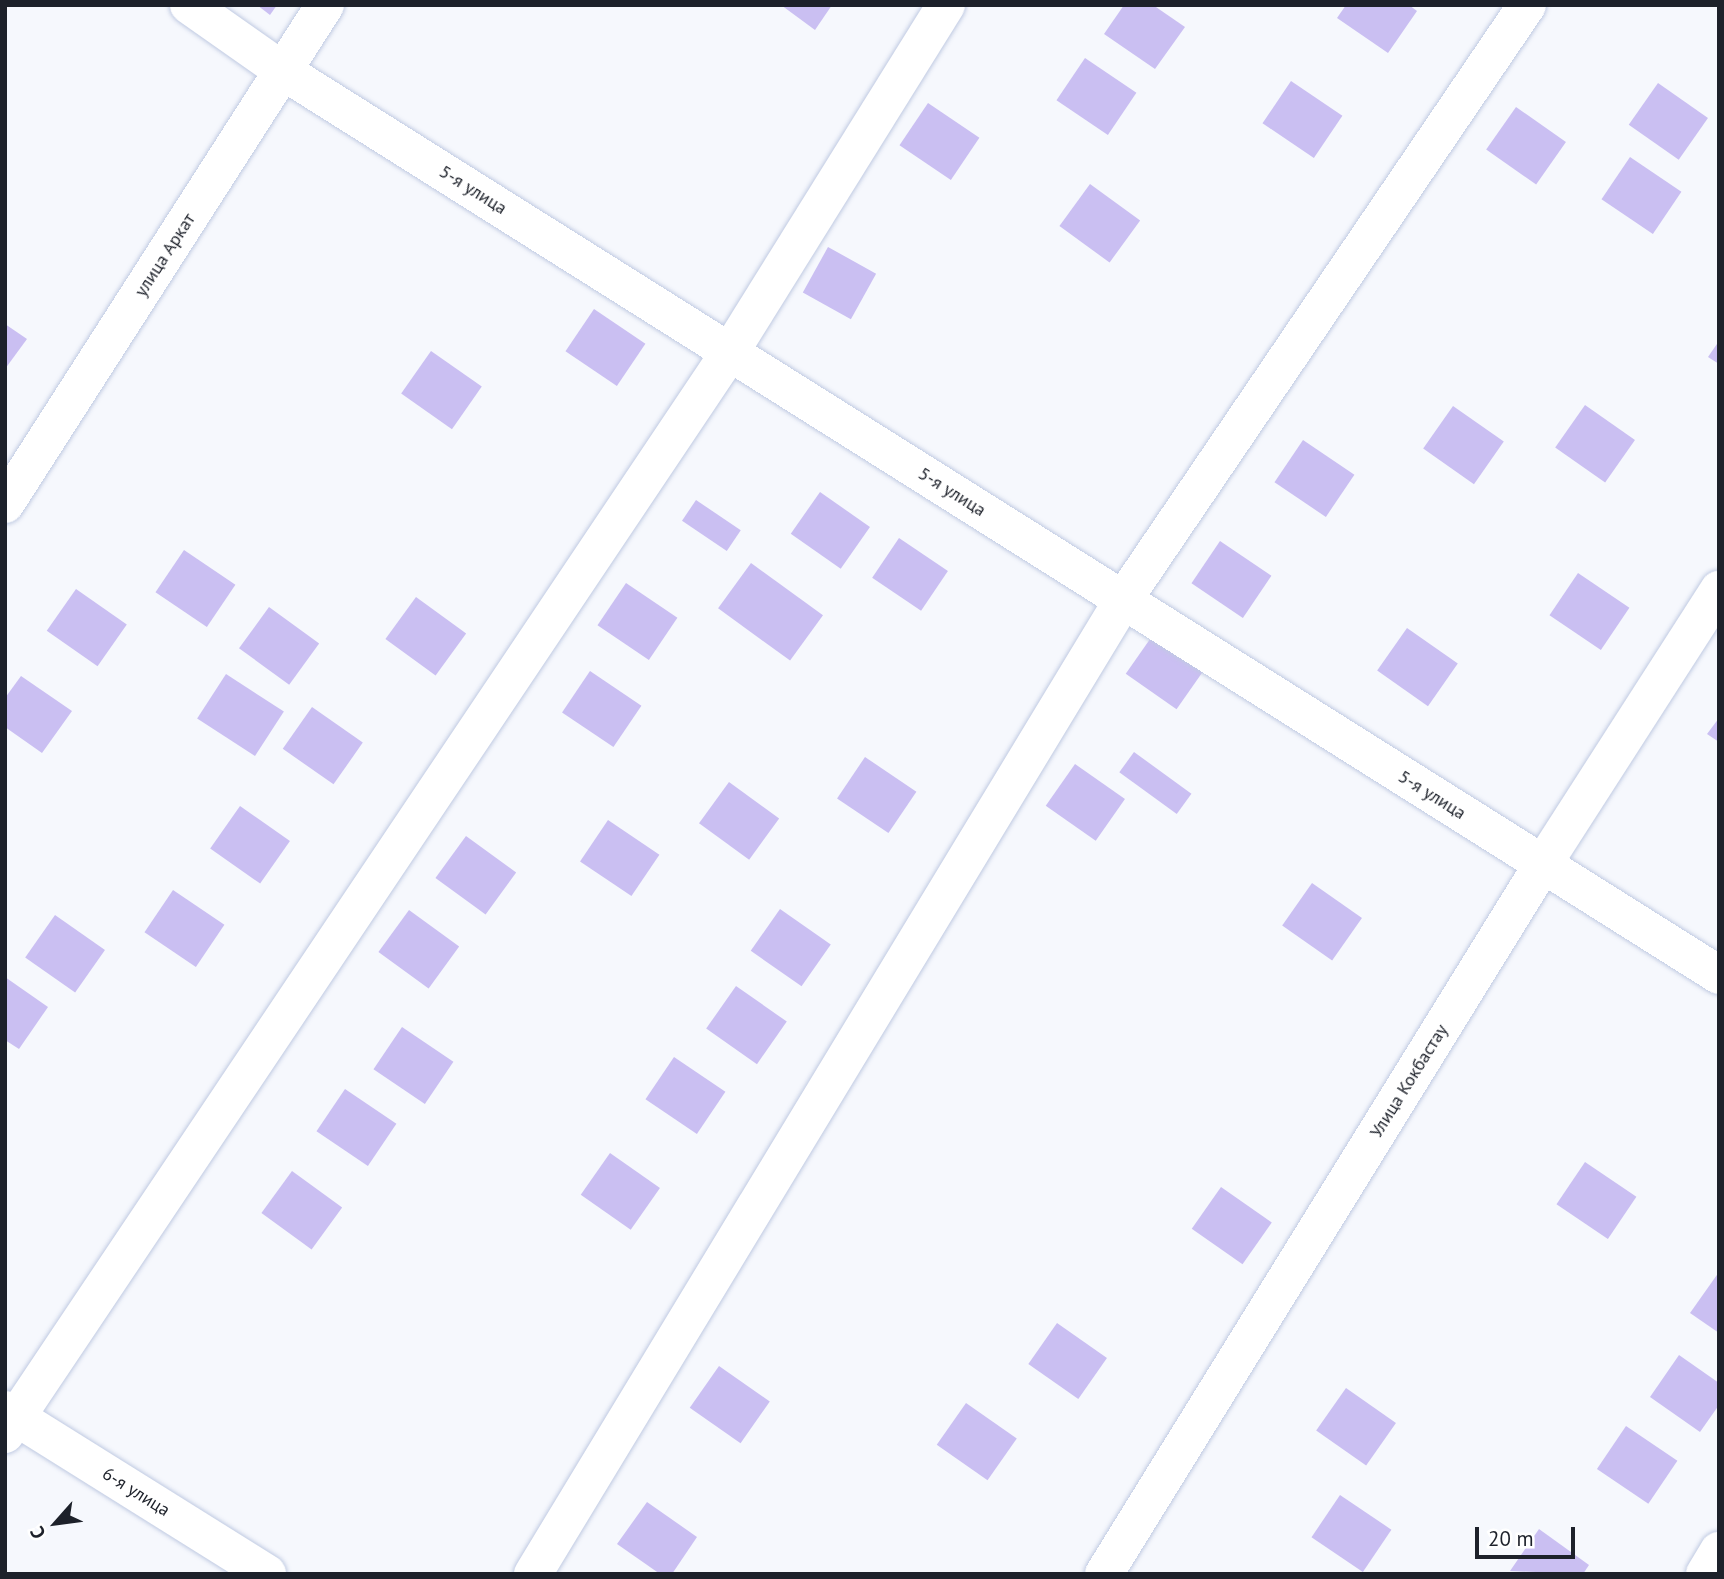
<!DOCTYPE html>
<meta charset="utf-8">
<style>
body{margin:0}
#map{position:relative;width:1724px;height:1579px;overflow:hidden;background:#f6f8fd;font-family:"PT Sans",sans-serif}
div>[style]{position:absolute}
.building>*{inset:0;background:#cabff2;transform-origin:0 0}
.roads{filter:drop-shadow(0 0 2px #c0cae2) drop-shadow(0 0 2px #c0cae2)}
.minor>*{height:38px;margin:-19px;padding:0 19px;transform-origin:19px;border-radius:19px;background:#fff}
span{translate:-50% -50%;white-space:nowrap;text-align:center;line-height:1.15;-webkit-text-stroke:5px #fff;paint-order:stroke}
.street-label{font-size:18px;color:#1d212a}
.frame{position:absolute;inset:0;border:7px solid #1d212a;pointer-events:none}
.north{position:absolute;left:21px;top:1488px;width:70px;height:70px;-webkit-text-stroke:5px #fff;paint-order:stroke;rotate:242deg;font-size:19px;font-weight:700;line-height:28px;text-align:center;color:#1d212a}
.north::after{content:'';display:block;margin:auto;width:24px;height:32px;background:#1d212a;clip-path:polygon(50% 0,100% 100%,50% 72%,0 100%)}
.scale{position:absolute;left:1475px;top:1527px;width:100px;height:32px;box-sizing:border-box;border:4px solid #1d212a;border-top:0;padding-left:9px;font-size:21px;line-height:24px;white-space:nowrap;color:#1d212a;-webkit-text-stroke:5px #fff;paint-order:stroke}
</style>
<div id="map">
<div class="building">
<div style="clip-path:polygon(257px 5px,277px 5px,270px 15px)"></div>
<div style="clip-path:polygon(781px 5px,832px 5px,815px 30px)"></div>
<div style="clip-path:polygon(1124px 5px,1153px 5px,1185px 27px,1155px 69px,1104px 34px)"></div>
<div style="clip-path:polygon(1346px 5px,1409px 5px,1417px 11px,1388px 53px,1337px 18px)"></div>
<div style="left:1085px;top:58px;width:62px;height:51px;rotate:34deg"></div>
<div style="left:1291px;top:81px;width:62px;height:51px;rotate:34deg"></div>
<div style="left:1658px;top:83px;width:61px;height:51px;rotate:35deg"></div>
<div style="left:928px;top:103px;width:62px;height:51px;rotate:34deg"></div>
<div style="left:1516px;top:107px;width:61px;height:52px;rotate:35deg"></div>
<div style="left:1630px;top:157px;width:62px;height:51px;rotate:34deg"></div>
<div style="left:1090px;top:184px;width:62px;height:52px;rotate:36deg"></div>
<div style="left:828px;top:247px;width:55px;height:52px;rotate:29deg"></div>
<div style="left:594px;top:309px;width:62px;height:51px;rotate:34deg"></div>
<div style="clip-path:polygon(5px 324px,27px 339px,5px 369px)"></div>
<div style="clip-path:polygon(1719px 341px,1719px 364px,1708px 357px)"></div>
<div style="left:431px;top:351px;width:62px;height:52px;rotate:35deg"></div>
<div style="left:1585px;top:405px;width:61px;height:52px;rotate:35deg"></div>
<div style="left:1453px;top:406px;width:62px;height:52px;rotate:35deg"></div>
<div style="left:1303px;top:440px;width:62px;height:51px;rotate:34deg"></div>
<div style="left:820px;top:492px;width:61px;height:51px;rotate:35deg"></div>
<div style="left:696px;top:500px;width:54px;height:25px;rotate:34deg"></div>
<div style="left:899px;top:538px;width:59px;height:48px;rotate:34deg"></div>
<div style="left:1220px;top:541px;width:62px;height:51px;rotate:34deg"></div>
<div style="left:184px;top:550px;width:62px;height:51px;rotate:34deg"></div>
<div style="left:751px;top:563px;width:89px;height:56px;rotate:36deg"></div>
<div style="left:1578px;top:573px;width:62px;height:51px;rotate:34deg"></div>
<div style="left:626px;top:583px;width:62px;height:51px;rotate:34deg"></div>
<div style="left:76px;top:589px;width:62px;height:51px;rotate:35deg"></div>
<div style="left:416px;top:597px;width:62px;height:52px;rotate:36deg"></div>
<div style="left:269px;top:607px;width:62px;height:51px;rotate:36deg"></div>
<div style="left:1407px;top:628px;width:62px;height:52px;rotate:35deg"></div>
<div style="left:1155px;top:632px;width:62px;height:51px;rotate:35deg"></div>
<div style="left:590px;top:671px;width:62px;height:50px;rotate:34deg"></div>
<div style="left:226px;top:674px;width:69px;height:53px;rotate:33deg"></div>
<div style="clip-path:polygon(21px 676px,72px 711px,42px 753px,5px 727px,5px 698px)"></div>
<div style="left:312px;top:707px;width:62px;height:51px;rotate:35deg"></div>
<div style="clip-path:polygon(1719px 718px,1719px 742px,1707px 734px)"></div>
<div style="left:1134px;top:752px;width:71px;height:25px;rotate:36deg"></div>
<div style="left:865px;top:757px;width:62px;height:50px;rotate:34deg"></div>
<div style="left:1075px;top:764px;width:61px;height:51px;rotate:35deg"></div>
<div style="left:729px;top:782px;width:62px;height:51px;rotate:36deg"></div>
<div style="left:240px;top:806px;width:61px;height:52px;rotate:35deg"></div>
<div style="left:608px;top:820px;width:62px;height:50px;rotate:34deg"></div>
<div style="left:466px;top:836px;width:62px;height:52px;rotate:36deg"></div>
<div style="left:1312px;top:883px;width:61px;height:52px;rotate:35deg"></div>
<div style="left:173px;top:890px;width:62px;height:51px;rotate:34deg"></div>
<div style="left:780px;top:909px;width:62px;height:51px;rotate:35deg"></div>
<div style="left:409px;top:910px;width:62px;height:52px;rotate:36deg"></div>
<div style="left:55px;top:915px;width:61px;height:52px;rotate:35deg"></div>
<div style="clip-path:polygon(5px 977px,48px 1007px,19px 1049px,5px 1040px)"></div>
<div style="left:736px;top:986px;width:62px;height:52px;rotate:35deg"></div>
<div style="left:402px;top:1027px;width:62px;height:51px;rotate:34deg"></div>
<div style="left:674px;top:1057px;width:62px;height:51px;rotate:34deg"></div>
<div style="left:345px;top:1089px;width:62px;height:51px;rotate:34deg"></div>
<div style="left:610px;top:1153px;width:61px;height:51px;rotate:35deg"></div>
<div style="left:1585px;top:1162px;width:62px;height:51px;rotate:34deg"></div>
<div style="left:292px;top:1171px;width:62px;height:52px;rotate:36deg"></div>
<div style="left:1221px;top:1187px;width:62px;height:51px;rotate:35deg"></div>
<div style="clip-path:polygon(1719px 1272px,1719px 1333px,1690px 1313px)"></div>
<div style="left:1057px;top:1323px;width:61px;height:50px;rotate:35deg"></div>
<div style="clip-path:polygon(1679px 1355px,1719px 1383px,1719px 1405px,1700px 1432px,1650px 1397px)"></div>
<div style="left:719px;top:1366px;width:62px;height:51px;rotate:35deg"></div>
<div style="left:1346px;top:1388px;width:61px;height:52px;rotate:35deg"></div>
<div style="left:966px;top:1403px;width:62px;height:51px;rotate:35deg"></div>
<div style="left:1626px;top:1426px;width:62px;height:52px;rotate:34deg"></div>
<div style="left:1340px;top:1495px;width:62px;height:51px;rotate:34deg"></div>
<div style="clip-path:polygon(647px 1502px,697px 1537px,672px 1574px,660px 1574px,617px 1544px)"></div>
<div style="clip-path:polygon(1539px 1529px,1589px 1565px,1583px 1574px,1510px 1571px)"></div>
</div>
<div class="roads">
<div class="minor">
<div style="left:189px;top:5px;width:115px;rotate:35.1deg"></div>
<div style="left:283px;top:71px;width:1697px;rotate:32.19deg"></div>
<div style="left:5px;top:504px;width:593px;rotate:-57.33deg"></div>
<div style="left:5px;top:1410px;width:309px;rotate:32deg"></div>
<div style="left:5px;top:1434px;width:1302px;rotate:-56.18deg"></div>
<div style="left:730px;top:352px;width:409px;rotate:-58.1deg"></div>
<div style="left:533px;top:1574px;width:1139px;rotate:-58.79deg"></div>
<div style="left:1123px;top:600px;width:719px;rotate:-55.82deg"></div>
<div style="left:1104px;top:1574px;width:835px;rotate:-58.27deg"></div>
<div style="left:1543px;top:864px;width:326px;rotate:-57.3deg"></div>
<div style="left:1705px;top:1574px;width:27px;rotate:-59deg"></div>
</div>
</div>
<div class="street-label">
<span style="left:473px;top:190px;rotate:32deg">5-я улица</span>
<span style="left:165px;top:255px;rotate:-57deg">улица Аркат</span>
<span style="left:952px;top:492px;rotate:32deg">5-я улица</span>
<span style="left:1432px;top:795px;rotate:32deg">5-я улица</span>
<span style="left:1409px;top:1081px;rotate:-58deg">Улица Кокбастау</span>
<span style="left:136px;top:1492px;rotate:32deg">6-я улица</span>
</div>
<div class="frame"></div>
<div class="north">С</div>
<div class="scale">20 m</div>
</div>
